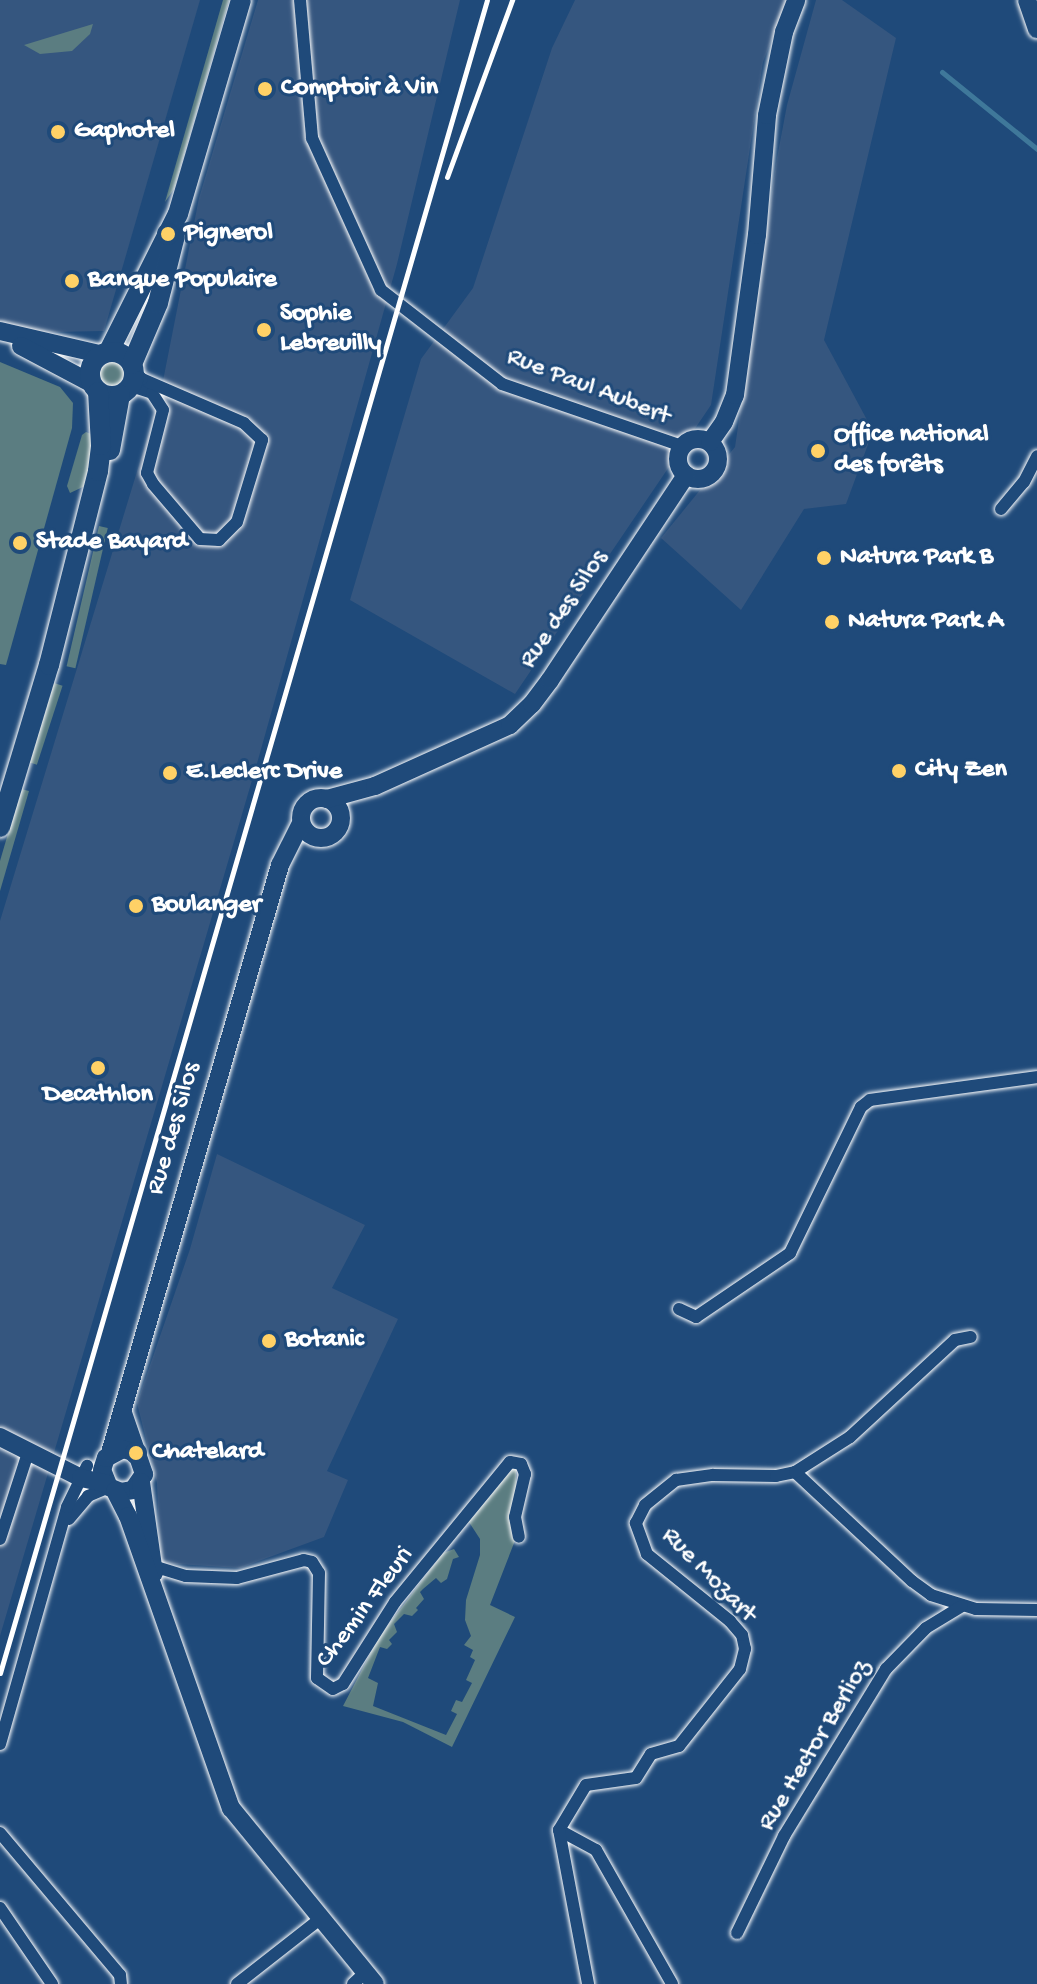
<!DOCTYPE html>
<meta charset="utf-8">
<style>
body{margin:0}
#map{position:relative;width:1037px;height:1984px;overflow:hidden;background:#1f4a7a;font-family:"Gochi Hand",sans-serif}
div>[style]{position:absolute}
.built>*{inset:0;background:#35567f}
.green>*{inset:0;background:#5b7d81;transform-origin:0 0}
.round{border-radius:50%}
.stream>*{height:5px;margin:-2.5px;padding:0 2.5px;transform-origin:2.5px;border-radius:2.5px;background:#3f789a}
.roads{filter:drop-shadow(0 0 2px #fff) drop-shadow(0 0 2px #fff)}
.street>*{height:12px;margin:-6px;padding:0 6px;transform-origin:6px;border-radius:6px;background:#1f4a7a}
.secondary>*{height:18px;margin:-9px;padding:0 9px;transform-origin:9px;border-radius:9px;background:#1f4a7a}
.secondary>.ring{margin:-9px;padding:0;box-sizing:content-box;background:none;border:18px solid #1f4a7a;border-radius:50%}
.primary>*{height:20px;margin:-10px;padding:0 10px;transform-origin:10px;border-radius:10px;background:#1f4a7a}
.primary>.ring{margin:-10px;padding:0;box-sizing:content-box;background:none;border:20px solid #1f4a7a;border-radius:50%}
.rail>*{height:5px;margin:-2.5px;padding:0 2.5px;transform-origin:2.5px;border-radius:2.5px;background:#fff}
.dots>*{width:22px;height:22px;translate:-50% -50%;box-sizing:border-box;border:4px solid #1f4a7a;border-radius:50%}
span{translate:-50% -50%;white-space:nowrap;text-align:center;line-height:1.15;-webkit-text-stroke:6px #1f4a7a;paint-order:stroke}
.poi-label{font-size:26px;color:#fff;font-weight:700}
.left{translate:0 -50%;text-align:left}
.street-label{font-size:26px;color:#fff}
</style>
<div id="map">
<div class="built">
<div style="clip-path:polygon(0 0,200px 0,104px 331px,0 333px)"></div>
<div style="clip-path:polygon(258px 0,460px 0,397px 264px,258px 760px,0 1636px,0 921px,160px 396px,199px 198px)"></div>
<div style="clip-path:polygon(575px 0,787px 0,763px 62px,711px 405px,515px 694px,350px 600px,421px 359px,473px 288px,552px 48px)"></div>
<div style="clip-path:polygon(816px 0,842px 0,896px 38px,824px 340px,873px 431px,846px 504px,804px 509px,741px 610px,661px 538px,735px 447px,777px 158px,787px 105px)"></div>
<div style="clip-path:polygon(217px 1154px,365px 1225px,332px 1288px,398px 1319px,327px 1471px,348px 1480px,324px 1537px,240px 1568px,160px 1563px,157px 1483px,137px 1403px,190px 1249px)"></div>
</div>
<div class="green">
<div style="clip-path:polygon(223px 0,229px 0,174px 189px,165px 202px)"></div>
<div style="clip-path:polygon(93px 24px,90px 34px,72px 51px,40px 54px,24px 45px)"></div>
<div class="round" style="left:98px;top:361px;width:26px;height:26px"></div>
<div style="clip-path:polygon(0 362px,60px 387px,73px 403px,72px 428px,6px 665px,0 664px)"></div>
<div style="clip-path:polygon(86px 432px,96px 436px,85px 486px,70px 493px,67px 486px,82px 435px)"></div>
<div style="left:99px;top:526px;width:9px;height:144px;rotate:13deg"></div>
<div style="left:54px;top:683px;width:9px;height:83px;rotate:18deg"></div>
<div style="clip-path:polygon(21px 789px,29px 791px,0 891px,0 861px)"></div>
<div style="clip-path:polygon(516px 1468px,516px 1538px,490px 1605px,515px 1617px,452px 1747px,403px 1722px,343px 1706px,379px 1637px,443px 1553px,454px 1549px,459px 1557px,453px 1559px,447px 1579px,441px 1583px,436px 1578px,423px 1589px,420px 1592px,424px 1599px,416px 1608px,418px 1610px,412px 1616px,404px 1614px,394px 1624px,397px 1632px,389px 1640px,392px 1644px,387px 1649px,380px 1647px,368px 1678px,378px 1683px,373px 1706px,446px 1735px,457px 1714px,451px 1711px,456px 1700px,462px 1702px,472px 1683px,466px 1680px,475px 1660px,470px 1657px,473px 1650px,464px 1645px,471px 1636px,465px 1620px,466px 1600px,480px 1555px,480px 1539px,467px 1519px,507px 1469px)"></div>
</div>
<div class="stream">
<div style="left:942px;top:72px;width:122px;rotate:39deg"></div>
</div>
<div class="roads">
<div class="street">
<div style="left:300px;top:0;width:139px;rotate:85deg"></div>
<div style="left:312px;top:138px;width:167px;rotate:65.6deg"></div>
<div style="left:381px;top:290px;width:153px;rotate:37.8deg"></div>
<div style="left:502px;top:384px;width:190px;rotate:19deg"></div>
<div style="left:131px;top:386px;width:22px;rotate:18deg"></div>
<div style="left:152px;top:393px;width:20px;rotate:57deg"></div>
<div style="left:163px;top:410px;width:65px;rotate:104.3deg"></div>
<div style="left:147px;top:473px;width:13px;rotate:61deg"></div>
<div style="left:153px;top:484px;width:72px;rotate:49.5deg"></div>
<div style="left:200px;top:539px;width:19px;rotate:3deg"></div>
<div style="left:219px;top:540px;width:25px;rotate:-45deg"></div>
<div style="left:237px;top:522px;width:86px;rotate:-73deg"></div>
<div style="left:262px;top:440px;width:25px;rotate:-137deg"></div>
<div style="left:244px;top:423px;width:111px;rotate:-156.7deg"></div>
<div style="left:142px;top:379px;width:11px;rotate:-135deg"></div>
<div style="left:1001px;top:509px;width:35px;rotate:-50deg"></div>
<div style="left:1024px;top:482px;width:29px;rotate:-63deg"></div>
<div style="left:679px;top:1309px;width:19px;rotate:25deg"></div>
<div style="left:696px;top:1317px;width:114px;rotate:-34.2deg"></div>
<div style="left:790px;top:1253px;width:162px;rotate:-64.1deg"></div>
<div style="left:861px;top:1107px;width:11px;rotate:-38deg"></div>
<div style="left:870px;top:1100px;width:169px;rotate:-7.8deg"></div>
<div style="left:795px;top:1472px;width:160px;rotate:43deg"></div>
<div style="left:912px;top:1581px;width:24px;rotate:36deg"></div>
<div style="left:931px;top:1595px;width:47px;rotate:17.3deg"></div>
<div style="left:976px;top:1609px;width:61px;rotate:0.9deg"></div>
<div style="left:69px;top:1519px;width:30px;rotate:-50deg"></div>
<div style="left:88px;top:1496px;width:23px;rotate:-23deg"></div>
<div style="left:0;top:1539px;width:90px;rotate:-72deg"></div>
<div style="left:153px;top:1566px;width:34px;rotate:17deg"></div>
<div style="left:186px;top:1576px;width:51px;rotate:2.2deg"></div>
<div style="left:237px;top:1578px;width:69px;rotate:-15deg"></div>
<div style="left:304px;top:1560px;width:8px;rotate:14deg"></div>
<div style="left:312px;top:1562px;width:13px;rotate:58deg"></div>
<div style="left:319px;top:1573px;width:105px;rotate:91.1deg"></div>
<div style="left:317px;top:1678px;width:19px;rotate:35deg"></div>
<div style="left:333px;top:1689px;width:11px;rotate:-27deg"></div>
<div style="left:343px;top:1684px;width:97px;rotate:-57.6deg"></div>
<div style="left:395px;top:1602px;width:181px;rotate:-50.6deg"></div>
<div style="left:510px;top:1462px;width:11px;rotate:10deg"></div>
<div style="left:521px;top:1464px;width:11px;rotate:68deg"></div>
<div style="left:525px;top:1474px;width:44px;rotate:103.1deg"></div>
<div style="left:515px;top:1517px;width:20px;rotate:79deg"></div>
<div style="left:0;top:1744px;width:246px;rotate:-74.2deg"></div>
<div style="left:67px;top:1507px;width:46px;rotate:-64deg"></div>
<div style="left:559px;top:1830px;width:52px;rotate:-59deg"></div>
<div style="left:586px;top:1785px;width:50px;rotate:-8deg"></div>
<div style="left:636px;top:1778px;width:28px;rotate:-58deg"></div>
<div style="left:651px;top:1754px;width:29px;rotate:-16deg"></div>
<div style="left:679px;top:1746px;width:98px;rotate:-51.6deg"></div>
<div style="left:740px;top:1669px;width:21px;rotate:-76deg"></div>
<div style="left:745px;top:1649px;width:14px;rotate:-102deg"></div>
<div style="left:742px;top:1635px;width:18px;rotate:-131deg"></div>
<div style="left:730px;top:1621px;width:107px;rotate:-141.1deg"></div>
<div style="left:647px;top:1554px;width:33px;rotate:-110deg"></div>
<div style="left:636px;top:1523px;width:20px;rotate:-63deg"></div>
<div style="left:645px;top:1505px;width:40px;rotate:-39deg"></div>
<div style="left:676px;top:1480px;width:37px;rotate:-8deg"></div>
<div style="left:713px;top:1475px;width:63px;rotate:0.9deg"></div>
<div style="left:776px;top:1476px;width:19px;rotate:-12deg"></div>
<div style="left:795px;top:1472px;width:65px;rotate:-32.5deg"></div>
<div style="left:850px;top:1437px;width:143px;rotate:-42.7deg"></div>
<div style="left:955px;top:1340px;width:16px;rotate:-11deg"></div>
<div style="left:559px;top:1830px;width:42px;rotate:28.4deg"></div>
<div style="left:596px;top:1850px;width:154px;rotate:60.4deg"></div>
<div style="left:559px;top:1830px;width:157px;rotate:79.3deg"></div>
<div style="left:0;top:1833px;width:186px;rotate:49.8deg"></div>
<div style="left:120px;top:1975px;width:9px;rotate:84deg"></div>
<div style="left:0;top:1908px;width:92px;rotate:55.6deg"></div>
<div style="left:737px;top:1933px;width:108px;rotate:-64.1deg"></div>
<div style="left:784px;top:1836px;width:196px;rotate:-58.6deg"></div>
<div style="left:886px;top:1669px;width:57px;rotate:-45.7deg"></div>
<div style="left:926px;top:1628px;width:42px;rotate:-31.4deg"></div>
<div style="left:237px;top:1984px;width:105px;rotate:-38.1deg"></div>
<div style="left:353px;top:1984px;width:18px;rotate:-43deg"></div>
</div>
<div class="secondary">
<div style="left:1027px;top:0;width:31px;rotate:71deg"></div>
<div style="left:0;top:331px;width:103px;rotate:13deg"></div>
<div style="left:21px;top:346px;width:79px;rotate:27.9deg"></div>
<div class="ring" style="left:678px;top:439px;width:22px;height:22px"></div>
<div style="left:710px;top:442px;width:24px;rotate:-55deg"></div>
<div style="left:724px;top:422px;width:29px;rotate:-68deg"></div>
<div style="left:735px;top:395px;width:162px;rotate:-82.2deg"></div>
<div style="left:757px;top:235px;width:120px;rotate:-85.2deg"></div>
<div style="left:767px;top:115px;width:85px;rotate:-78.4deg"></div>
<div style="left:784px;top:32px;width:34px;rotate:-69deg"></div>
<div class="ring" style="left:301px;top:798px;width:22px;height:22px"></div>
<div style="left:327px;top:799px;width:50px;rotate:-15.2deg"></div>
<div style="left:375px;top:786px;width:148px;rotate:-24.3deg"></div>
<div style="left:510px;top:725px;width:30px;rotate:-44deg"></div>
<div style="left:532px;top:704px;width:30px;rotate:-53deg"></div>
<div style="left:550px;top:680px;width:246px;rotate:-56.4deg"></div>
<div style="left:123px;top:1413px;width:65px;rotate:71deg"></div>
<div style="left:144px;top:1474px;width:19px;rotate:125deg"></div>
<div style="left:133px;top:1490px;width:12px;rotate:171deg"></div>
<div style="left:121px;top:1492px;width:13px;rotate:-157deg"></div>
<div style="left:109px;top:1487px;width:18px;rotate:-112deg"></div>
<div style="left:102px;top:1470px;width:13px;rotate:-72deg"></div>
<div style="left:106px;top:1458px;width:19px;rotate:-28deg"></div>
<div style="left:123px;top:1449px;width:14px;rotate:17deg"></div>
<div style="left:0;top:1437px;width:91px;rotate:26.8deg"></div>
<div style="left:81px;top:1478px;width:25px;rotate:12deg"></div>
<div style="left:110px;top:1453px;width:612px;rotate:-73.87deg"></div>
<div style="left:280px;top:865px;width:47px;rotate:-63.4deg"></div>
<div style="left:141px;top:1482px;width:92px;rotate:81.9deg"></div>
<div style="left:115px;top:1491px;width:28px;rotate:63deg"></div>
<div style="left:128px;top:1516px;width:310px;rotate:70.6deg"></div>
<div style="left:231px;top:1808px;width:227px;rotate:50.7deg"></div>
</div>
<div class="primary">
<div style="left:109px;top:351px;width:153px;rotate:-63.3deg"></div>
<div style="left:178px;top:214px;width:223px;rotate:-73.6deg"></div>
<div class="ring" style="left:90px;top:352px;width:24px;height:24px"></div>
<div style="left:132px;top:364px;width:66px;rotate:-66.9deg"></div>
<div style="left:158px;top:303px;width:69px;rotate:-75.8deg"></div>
<div style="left:110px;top:450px;width:56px;rotate:-79.7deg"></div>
<div style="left:0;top:827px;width:169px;rotate:-73.2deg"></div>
<div style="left:49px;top:665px;width:200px;rotate:-75.8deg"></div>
<div style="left:98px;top:471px;width:26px;rotate:-83deg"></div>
<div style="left:101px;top:445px;width:53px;rotate:-93.2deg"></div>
</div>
</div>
<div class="rail">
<div style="left:447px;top:177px;width:189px;rotate:-69.8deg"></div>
<div style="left:0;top:1673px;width:1742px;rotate:-73.77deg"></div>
</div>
<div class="dots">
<div style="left:265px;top:89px;background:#ffd166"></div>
<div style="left:58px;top:132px;background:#ffd166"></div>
<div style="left:168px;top:234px;background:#ffd166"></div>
<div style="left:72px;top:281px;background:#ffd166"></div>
<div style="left:264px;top:330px;background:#ffd166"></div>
<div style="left:818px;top:451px;background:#ffd166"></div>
<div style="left:20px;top:543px;background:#ffd166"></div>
<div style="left:824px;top:558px;background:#ffd166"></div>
<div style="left:832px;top:622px;background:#ffd166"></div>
<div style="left:899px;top:771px;background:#ffd166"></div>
<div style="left:170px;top:773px;background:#ffd166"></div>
<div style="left:136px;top:906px;background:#ffd166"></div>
<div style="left:98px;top:1068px;background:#ffd166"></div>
<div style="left:269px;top:1341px;background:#ffd166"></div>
<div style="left:136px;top:1453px;background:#ffd166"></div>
</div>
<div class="poi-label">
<span class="left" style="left:281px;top:89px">Comptoir à Vin</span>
<span class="left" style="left:74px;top:132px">Gaphotel</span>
<span class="left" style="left:184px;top:234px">Pignerol</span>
<span class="left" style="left:88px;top:281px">Banque Populaire</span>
<span class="left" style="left:280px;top:330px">Sophie<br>Lebreuilly</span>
<span class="left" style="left:834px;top:451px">Office national<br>des forêts</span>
<span class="left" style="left:36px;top:543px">Stade Bayard</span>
<span class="left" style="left:840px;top:558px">Natura Park B</span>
<span class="left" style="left:848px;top:622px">Natura Park A</span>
<span class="left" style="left:915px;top:771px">City Zen</span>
<span class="left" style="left:186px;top:773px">E.Leclerc Drive</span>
<span class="left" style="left:152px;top:906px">Boulanger</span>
<span style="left:98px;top:1096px">Decathlon</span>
<span class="left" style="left:285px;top:1341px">Botanic</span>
<span class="left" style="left:152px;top:1453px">Chatelard</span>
</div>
<div class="street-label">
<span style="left:588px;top:388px;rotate:21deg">Rue Paul Aubert</span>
<span style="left:565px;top:610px;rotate:-56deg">Rue des Silos</span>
<span style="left:175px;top:1129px;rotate:-74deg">Rue des Silos</span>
<span style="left:708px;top:1576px;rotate:45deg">Rue Mozart</span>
<span style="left:366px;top:1608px;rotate:-53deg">Chemin Fleuri</span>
<span style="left:816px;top:1746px;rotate:-59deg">Rue Hector Berlioz</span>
</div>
</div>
